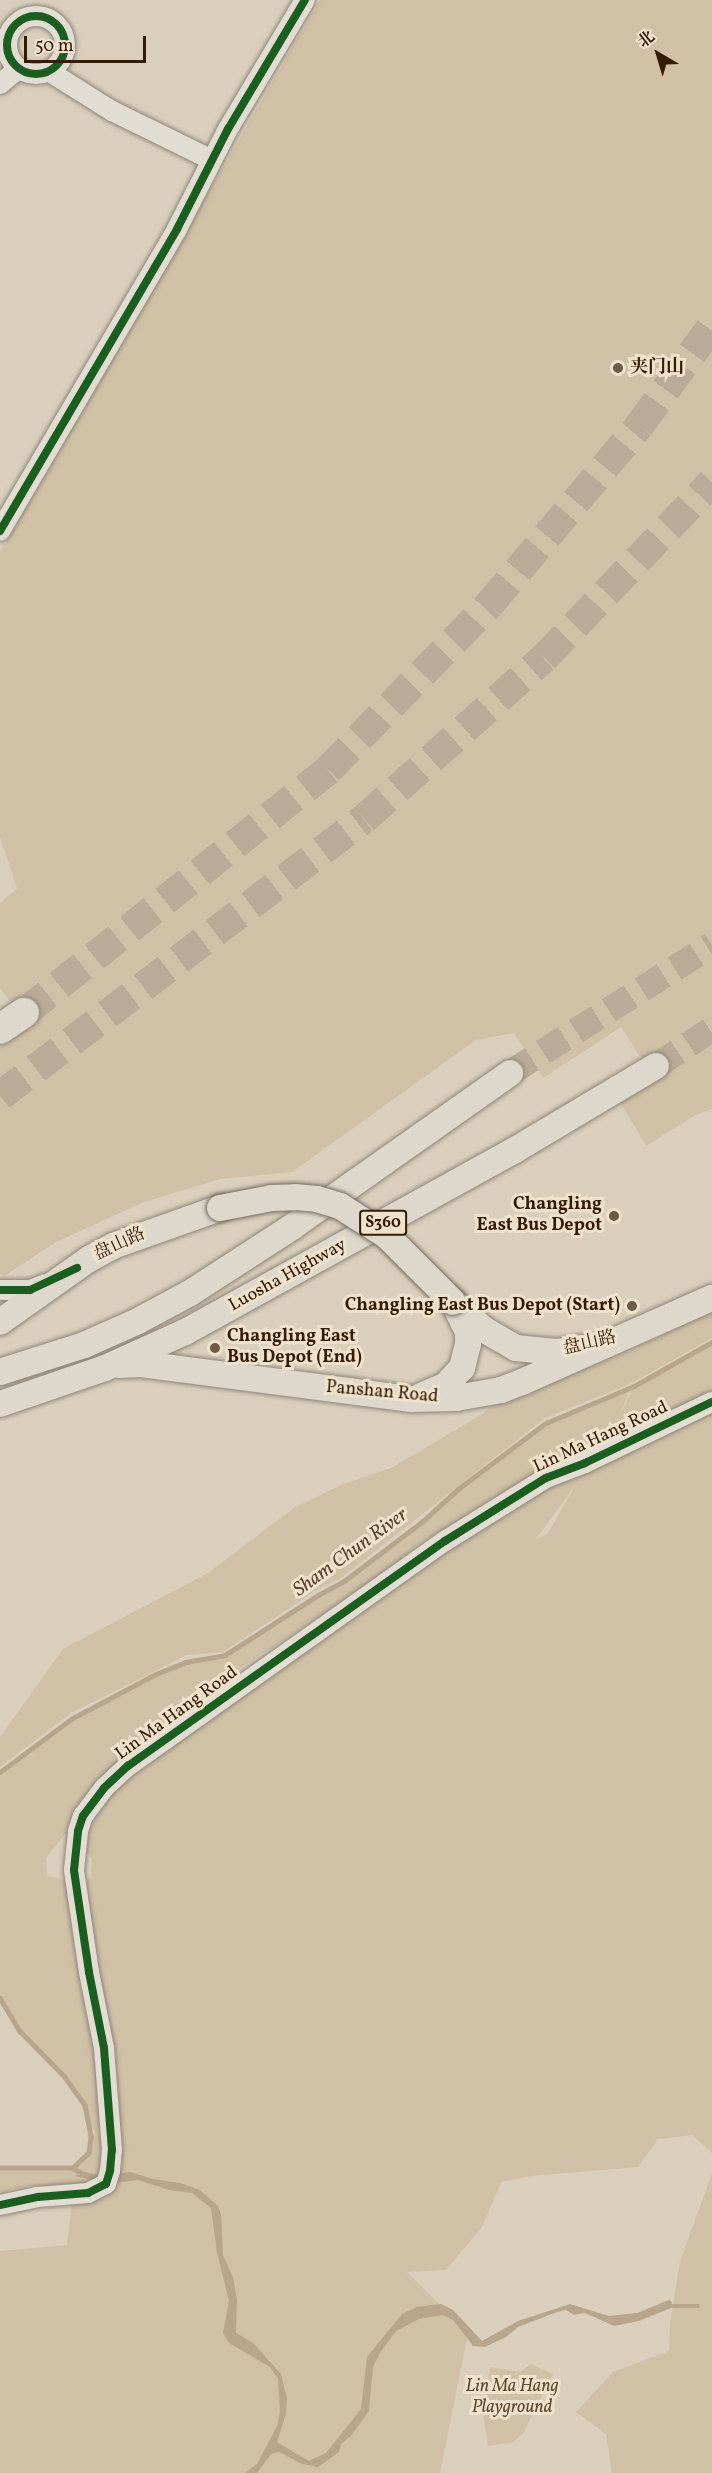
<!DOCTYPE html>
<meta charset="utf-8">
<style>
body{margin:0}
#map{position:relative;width:712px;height:2473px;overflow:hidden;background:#dacfbd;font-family:Vollkorn,"Noto Serif SC",serif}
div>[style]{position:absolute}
.green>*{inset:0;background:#d0c0a6}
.water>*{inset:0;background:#b8a68c}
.stream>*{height:4.5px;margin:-2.25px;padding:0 2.25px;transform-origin:2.25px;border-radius:2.25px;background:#b8a68c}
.major-tunnel>*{height:26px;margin-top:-13px;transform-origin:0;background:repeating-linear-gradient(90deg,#b9ab98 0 26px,transparent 0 39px)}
.highway-tunnel>*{height:30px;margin-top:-15px;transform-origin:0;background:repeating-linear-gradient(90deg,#b9ab98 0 30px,transparent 0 45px)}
.roads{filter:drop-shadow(0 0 2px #8f8578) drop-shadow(0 0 2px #8f8578)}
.minor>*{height:20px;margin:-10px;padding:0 10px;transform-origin:10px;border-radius:10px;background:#e2ddd3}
.minor>.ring{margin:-10px;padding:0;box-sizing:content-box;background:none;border:20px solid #e2ddd3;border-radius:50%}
.major>*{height:26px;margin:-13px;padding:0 13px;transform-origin:13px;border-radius:13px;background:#ddd7cc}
.highway>*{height:30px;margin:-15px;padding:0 15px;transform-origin:15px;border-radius:15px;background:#ddd7cc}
.bridges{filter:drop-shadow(0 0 2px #766d61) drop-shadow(0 0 2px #766d61)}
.major-bridge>*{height:26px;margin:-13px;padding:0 13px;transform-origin:13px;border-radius:13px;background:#ddd7cc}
.cycleway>*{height:8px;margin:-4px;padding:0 4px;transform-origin:4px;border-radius:4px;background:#1b5e20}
.cycleway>.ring{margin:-4px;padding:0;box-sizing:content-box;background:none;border:8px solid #1b5e20;border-radius:50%}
.dots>*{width:16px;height:16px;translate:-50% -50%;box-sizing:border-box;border:3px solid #efe2cc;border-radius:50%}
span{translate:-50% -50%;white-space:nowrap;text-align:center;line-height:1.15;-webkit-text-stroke:6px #efe2cc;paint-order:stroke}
.shield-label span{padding:2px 4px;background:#efe2cc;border:2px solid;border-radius:4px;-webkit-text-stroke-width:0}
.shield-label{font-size:16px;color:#351b05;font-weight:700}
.poi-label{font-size:18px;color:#351b05;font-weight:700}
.left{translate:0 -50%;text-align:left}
.right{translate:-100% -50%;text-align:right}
.street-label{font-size:18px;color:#351b05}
.park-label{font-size:18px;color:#614930;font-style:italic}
.water-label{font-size:20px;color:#5e452d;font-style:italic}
.north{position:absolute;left:628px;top:24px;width:60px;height:60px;-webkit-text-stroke:4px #efe2cc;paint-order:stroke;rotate:322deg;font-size:16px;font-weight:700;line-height:24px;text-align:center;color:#351b05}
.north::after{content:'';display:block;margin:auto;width:21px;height:27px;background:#351b05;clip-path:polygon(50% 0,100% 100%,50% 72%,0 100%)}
.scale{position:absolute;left:24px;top:36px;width:122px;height:27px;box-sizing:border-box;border:3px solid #351b05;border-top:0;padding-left:8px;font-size:18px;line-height:21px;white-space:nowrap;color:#351b05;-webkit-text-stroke:4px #efe2cc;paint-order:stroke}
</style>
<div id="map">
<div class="green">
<div style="clip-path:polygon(320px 0,712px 0,712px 1109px,696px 1115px,646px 1146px,612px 1088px,646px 1066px,621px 1027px,543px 1078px,514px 1033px,476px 1040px,292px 1172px,220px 1179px,144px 1202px,56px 1242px,6px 1275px,0 1274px,0 1039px,25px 1021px,0 988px,0 903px,17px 889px,0 837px,0 552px)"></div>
<div style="clip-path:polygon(712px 1312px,712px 1338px,630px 1384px,545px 1418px,341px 1578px,315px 1591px,223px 1652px,187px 1655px,71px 1713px,0 1767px,0 1737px,63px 1649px,208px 1573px,294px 1508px,341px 1485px,391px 1468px,481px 1415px,505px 1395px,616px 1357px)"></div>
<div style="clip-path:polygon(evenodd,712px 1342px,712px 2153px,692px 2135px,658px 2139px,638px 2167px,531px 2176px,501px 2182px,482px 2227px,446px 2270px,407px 2272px,468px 2333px,440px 2473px,0 2473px,0 2251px,67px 2245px,74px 2184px,29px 2186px,0 2192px,0 2168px,75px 2170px,76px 2166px,89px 2153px,95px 2133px,74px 2091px,25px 2036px,0 1999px,0 1772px,22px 1754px,36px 1756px,25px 1752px,68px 1721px,186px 1662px,221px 1659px,235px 1647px,344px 1581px,546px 1423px,630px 1389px,621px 1413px,634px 1386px,712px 1342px,597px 1441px,599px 1452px,532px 1492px,129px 1772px,128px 1766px,200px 1699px,240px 1668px,362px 1589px,422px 1542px,538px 1471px,577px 1444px,597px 1441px,712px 1342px,576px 1484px,548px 1533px,537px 1539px,537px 1538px,576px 1484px,712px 1342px,65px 1834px,77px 1838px,92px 1859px,91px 1877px,80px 1884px,47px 1876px,46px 1858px,65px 1834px)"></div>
<div style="clip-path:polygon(712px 2174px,712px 2473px,612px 2473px,606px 2434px,576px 2412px,613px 2372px,669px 2351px,670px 2324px,680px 2261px)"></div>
<div style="clip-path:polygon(531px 2364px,553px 2374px,522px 2435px,513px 2442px,488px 2446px,483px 2414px,490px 2367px,520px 2372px)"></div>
</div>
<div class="water">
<div style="clip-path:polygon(85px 2172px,101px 2176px,130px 2172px,153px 2179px,180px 2183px,200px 2190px,218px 2206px,221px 2214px,223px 2255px,233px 2277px,237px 2299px,236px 2333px,253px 2343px,281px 2374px,287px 2399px,286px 2414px,277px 2442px,309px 2461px,326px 2453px,361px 2409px,367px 2357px,402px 2314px,417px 2307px,441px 2304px,453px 2310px,482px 2341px,518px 2321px,570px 2304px,609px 2316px,637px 2313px,669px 2300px,672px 2302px,671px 2308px,639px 2321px,614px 2326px,585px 2313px,574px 2315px,566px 2310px,557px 2312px,518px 2327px,506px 2337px,485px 2347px,473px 2346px,453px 2320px,443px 2315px,419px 2319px,396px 2331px,380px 2353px,373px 2367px,369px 2411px,351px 2436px,341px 2444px,339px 2452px,318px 2467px,302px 2464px,279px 2452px,271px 2454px,257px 2473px,245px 2473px,257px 2464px,277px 2426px,280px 2411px,278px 2379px,270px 2367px,229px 2343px,223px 2333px,229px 2301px,217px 2253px,211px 2208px,192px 2193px,169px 2190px,138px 2180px,114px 2183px,74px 2176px)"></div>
</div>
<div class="stream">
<div style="left:0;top:1772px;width:89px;rotate:-36.7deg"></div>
<div style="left:71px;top:1719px;width:96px;rotate:-27.9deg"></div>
<div style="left:156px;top:1674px;width:32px;rotate:-22deg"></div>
<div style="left:186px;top:1662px;width:40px;rotate:-10deg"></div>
<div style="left:225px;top:1655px;width:111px;rotate:-32.8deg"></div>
<div style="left:318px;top:1595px;width:30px;rotate:-28deg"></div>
<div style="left:344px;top:1581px;width:99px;rotate:-37.2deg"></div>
<div style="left:423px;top:1521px;width:47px;rotate:-42.4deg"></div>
<div style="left:458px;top:1489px;width:110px;rotate:-36.9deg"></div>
<div style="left:546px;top:1423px;width:95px;rotate:-22.8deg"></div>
<div style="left:634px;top:1386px;width:90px;rotate:-29.4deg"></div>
<div style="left:0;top:1998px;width:39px;rotate:59deg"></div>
<div style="left:20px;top:2031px;width:63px;rotate:45.6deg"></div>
<div style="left:64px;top:2076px;width:36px;rotate:54deg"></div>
<div style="left:85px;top:2105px;width:33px;rotate:79deg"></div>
<div style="left:91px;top:2137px;width:16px;rotate:97deg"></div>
<div style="left:89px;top:2153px;width:22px;rotate:137deg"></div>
<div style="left:73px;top:2168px;width:73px;rotate:180deg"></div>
<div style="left:73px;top:2168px;width:14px;rotate:30deg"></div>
<div style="left:668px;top:2306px;width:30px"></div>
</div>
<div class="major-tunnel">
<div style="left:656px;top:1066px;width:67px;rotate:-33.5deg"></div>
<div style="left:510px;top:1073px;width:239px;rotate:-32.4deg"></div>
</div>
<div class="highway-tunnel">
<div style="left:24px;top:1013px;width:389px;rotate:-38.6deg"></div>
<div style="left:328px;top:770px;width:231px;rotate:-45.7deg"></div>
<div style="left:489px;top:605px;width:234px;rotate:-50deg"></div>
<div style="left:639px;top:426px;width:124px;rotate:-53.9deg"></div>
<div style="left:0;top:1096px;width:457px;rotate:-37.3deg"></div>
<div style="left:364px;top:819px;width:241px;rotate:-41.8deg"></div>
<div style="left:544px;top:658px;width:243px;rotate:-46.3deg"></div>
</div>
<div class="roads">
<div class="minor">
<div class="ring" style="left:7px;top:16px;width:38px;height:38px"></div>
<div style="left:50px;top:72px;width:73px;rotate:32.2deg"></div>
<div style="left:112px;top:111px;width:111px;rotate:26.1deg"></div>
<div style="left:0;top:84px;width:23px;rotate:-40deg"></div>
<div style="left:0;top:531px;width:350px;rotate:-59.6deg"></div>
<div style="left:177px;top:229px;width:112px;rotate:-63deg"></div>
<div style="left:228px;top:129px;width:150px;rotate:-59.2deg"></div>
<div style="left:0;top:1290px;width:30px"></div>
<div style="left:30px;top:1290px;width:17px;rotate:-21deg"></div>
<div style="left:0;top:2205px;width:39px;rotate:-12deg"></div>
<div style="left:38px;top:2197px;width:50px;rotate:-4.6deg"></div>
<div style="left:88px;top:2193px;width:20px;rotate:-27deg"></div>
<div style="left:106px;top:2184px;width:14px;rotate:-73deg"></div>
<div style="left:110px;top:2171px;width:21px;rotate:-85deg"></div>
<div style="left:112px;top:2150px;width:102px;rotate:-94.5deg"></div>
<div style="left:104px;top:2048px;width:77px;rotate:-101.2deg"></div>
<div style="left:89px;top:1972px;width:103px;rotate:-98.4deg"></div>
<div style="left:74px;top:1870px;width:39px;rotate:-84deg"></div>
<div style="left:78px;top:1831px;width:16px;rotate:-72deg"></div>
<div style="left:83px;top:1816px;width:35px;rotate:-53deg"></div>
<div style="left:104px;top:1788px;width:33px;rotate:-43deg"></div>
<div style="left:128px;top:1766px;width:389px;rotate:-35.4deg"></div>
<div style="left:445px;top:1541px;width:119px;rotate:-32deg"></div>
<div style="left:546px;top:1478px;width:42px;rotate:-21deg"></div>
<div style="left:585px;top:1463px;width:141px;rotate:-25.7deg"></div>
</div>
<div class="major">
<div style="left:453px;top:1302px;width:40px;rotate:42deg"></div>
<div style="left:483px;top:1329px;width:38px;rotate:30deg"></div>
<div style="left:516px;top:1348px;width:40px;rotate:5.7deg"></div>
<div style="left:556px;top:1352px;width:27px;rotate:-8deg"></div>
<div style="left:0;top:1322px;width:109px;rotate:-35.3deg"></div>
<div style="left:89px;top:1259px;width:27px;rotate:-28deg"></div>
<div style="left:113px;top:1246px;width:114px;rotate:-19.6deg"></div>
<div style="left:120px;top:1365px;width:21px;rotate:-3deg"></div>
<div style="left:141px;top:1364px;width:273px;rotate:7.4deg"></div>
<div style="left:412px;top:1399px;width:44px;rotate:-1.3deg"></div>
<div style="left:456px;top:1398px;width:46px;rotate:-10.1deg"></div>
<div style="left:501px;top:1390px;width:22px;rotate:-21deg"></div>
<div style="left:522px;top:1382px;width:208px;rotate:-23.9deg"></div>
<div style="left:0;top:1372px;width:88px;rotate:-17.8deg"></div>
<div style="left:84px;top:1345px;width:59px;rotate:-24deg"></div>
<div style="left:138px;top:1321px;width:59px;rotate:-28.3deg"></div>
<div style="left:190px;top:1293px;width:121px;rotate:-32.9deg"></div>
<div style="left:292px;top:1227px;width:267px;rotate:-35.2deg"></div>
<div style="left:421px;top:1396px;width:26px;rotate:-23deg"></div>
<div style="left:445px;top:1386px;width:25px;rotate:-47deg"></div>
<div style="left:462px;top:1368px;width:25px;rotate:-76deg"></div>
<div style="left:468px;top:1344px;width:12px;rotate:-90deg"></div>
<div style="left:468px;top:1332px;width:25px;rotate:-116deg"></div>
<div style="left:0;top:1404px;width:111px;rotate:-18.9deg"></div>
<div style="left:105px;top:1368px;width:88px;rotate:-24.2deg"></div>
<div style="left:185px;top:1332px;width:377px;rotate:-28.9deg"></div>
<div style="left:515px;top:1150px;width:164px;rotate:-30.8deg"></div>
</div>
<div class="highway">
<div style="left:0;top:1029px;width:29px;rotate:-34deg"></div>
</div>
</div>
<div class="bridges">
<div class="major-bridge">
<div style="left:220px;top:1208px;width:53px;rotate:-10.9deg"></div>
<div style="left:272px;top:1198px;width:23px;rotate:-2deg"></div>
<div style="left:295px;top:1197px;width:22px;rotate:5deg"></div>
<div style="left:317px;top:1199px;width:24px;rotate:17deg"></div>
<div style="left:340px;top:1206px;width:56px;rotate:32.6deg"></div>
<div style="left:387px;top:1236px;width:93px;rotate:45deg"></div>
</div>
</div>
<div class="cycleway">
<div class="ring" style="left:7px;top:16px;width:50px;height:50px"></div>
<div style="left:0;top:531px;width:350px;rotate:-59.6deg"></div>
<div style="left:177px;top:229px;width:112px;rotate:-63deg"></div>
<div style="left:228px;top:129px;width:150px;rotate:-59.2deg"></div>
<div style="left:0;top:1290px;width:30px"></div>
<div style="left:30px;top:1290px;width:52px;rotate:-25.1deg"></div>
<div style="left:0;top:2205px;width:39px;rotate:-12deg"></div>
<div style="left:38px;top:2197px;width:50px;rotate:-4.6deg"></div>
<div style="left:88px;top:2193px;width:20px;rotate:-27deg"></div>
<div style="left:106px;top:2184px;width:14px;rotate:-73deg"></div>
<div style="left:110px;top:2171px;width:21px;rotate:-85deg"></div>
<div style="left:112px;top:2150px;width:102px;rotate:-94.5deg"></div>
<div style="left:104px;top:2048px;width:77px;rotate:-101.2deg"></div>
<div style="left:89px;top:1972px;width:103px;rotate:-98.4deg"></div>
<div style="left:74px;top:1870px;width:39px;rotate:-84deg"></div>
<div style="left:78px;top:1831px;width:16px;rotate:-72deg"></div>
<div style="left:83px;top:1816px;width:35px;rotate:-53deg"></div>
<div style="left:104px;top:1788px;width:33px;rotate:-43deg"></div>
<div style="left:128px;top:1766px;width:389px;rotate:-35.4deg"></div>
<div style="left:445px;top:1541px;width:119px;rotate:-32deg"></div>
<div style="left:546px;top:1478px;width:42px;rotate:-21deg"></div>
<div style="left:585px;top:1463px;width:141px;rotate:-25.7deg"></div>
</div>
<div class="dots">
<div style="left:618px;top:368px;background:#6f5a45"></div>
<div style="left:614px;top:1216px;background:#6f5a45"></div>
<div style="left:632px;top:1306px;background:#6f5a45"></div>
<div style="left:215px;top:1348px;background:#6f5a45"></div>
</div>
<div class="shield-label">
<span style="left:383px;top:1223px">S360</span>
</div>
<div class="poi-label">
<span class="left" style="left:630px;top:368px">夹门山</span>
<span class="right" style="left:602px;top:1216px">Changling<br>East Bus Depot</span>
<span class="right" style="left:620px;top:1306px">Changling East Bus Depot (Start)</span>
<span class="left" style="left:227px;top:1348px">Changling East<br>Bus Depot (End)</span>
</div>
<div class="street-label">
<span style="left:120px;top:1245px;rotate:-25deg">盘山路</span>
<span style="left:288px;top:1276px;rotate:-29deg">Luosha Highway</span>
<span style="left:590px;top:1344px;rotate:-13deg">盘山路</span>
<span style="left:382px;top:1393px;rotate:5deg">Panshan Road</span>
<span style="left:601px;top:1438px;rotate:-25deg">Lin Ma Hang Road</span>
<span style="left:177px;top:1714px;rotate:-36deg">Lin Ma Hang Road</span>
</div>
<div class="park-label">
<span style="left:512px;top:2398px">Lin Ma Hang<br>Playground</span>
</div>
<div class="water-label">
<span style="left:351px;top:1553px;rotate:-36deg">Sham Chun River</span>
</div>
<div class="north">北</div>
<div class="scale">50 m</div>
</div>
